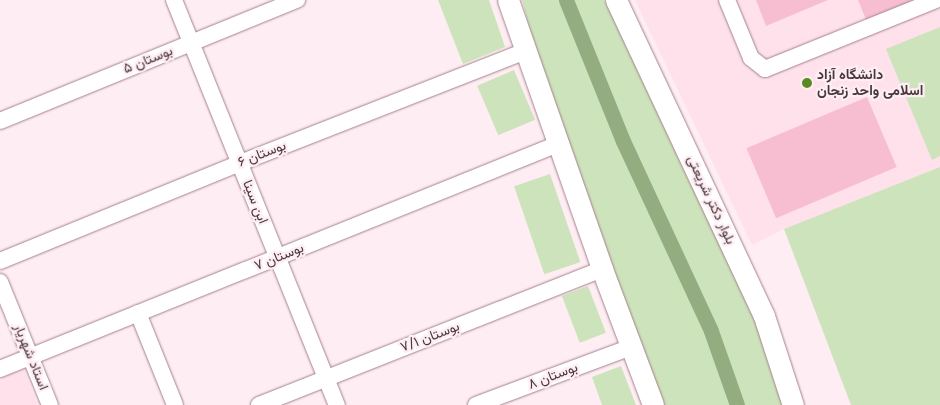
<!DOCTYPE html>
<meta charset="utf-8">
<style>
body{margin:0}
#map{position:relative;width:940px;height:405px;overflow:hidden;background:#feedf3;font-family:"Varela Round",Vazirmatn,sans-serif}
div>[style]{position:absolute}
.built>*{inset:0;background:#fee1eb}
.green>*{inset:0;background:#cde3bb;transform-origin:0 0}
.canal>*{height:15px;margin:-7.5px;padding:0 7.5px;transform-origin:7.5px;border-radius:7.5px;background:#94ad80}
.building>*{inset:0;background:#f7bed2;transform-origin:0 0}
.roads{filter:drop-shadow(0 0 1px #a4818d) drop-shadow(0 0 1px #a4818d)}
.minor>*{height:16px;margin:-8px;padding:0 8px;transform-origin:8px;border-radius:8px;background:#fff}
.major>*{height:21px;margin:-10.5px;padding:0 10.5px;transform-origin:10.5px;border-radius:10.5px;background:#fff}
.dots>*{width:14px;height:14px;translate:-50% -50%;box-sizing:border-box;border:2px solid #feedf3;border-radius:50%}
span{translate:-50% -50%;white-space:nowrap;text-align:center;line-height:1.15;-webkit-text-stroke:4.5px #feedf3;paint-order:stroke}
.street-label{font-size:14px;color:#47383d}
.poi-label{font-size:14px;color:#47383d;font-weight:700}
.left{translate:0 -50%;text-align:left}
</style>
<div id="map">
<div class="built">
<div style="clip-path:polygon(635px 0,940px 0,940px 167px,784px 229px,752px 245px)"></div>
<div style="clip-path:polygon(23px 367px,38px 405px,0 405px,0 377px)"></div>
</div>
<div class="green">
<div style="clip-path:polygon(438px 0,489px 0,505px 47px,463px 64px)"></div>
<div style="clip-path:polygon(522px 0,604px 0,637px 64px,684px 171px,752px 308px,782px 405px,663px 405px,540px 69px)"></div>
<div style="clip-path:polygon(940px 27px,940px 156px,932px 160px,886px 49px)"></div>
<div style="left:514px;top:70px;width:54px;height:40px;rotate:67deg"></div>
<div style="clip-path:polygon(940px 167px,940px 405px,851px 405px,784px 229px)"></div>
<div style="left:550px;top:174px;width:93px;height:38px;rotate:71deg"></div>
<div style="left:588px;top:286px;width:50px;height:28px;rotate:69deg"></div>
<div style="clip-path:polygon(621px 366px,636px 405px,602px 405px,592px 377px)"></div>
</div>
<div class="canal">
<div style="left:566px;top:0;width:152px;rotate:68deg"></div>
<div style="left:623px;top:141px;width:209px;rotate:65.1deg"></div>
<div style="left:711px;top:331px;width:78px;rotate:70.6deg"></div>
</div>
<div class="building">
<div style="clip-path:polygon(756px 0,828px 0,766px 26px)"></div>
<div style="clip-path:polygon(858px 0,920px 0,867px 22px)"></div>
<div style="left:867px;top:97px;width:76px;height:131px;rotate:67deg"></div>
</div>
<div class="roads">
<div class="minor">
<div style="left:174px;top:0;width:437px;rotate:68.1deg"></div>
<div style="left:727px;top:0;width:63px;rotate:67.5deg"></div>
<div style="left:751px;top:58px;width:18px;rotate:38deg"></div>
<div style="left:765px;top:69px;width:184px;rotate:-22deg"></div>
<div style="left:0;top:121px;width:321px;rotate:-22.2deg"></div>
<div style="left:0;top:261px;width:259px;rotate:-22.2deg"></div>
<div style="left:240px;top:163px;width:307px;rotate:-21.4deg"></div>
<div style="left:0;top:282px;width:133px;rotate:67.9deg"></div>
<div style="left:138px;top:313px;width:99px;rotate:68.1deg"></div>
<div style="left:0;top:369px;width:602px;rotate:-21.96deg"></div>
<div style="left:259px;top:405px;width:369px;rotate:-21.6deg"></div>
<div style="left:476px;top:405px;width:165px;rotate:-20.5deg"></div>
</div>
<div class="major">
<div style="left:508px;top:0;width:285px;rotate:70.7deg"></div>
<div style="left:602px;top:269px;width:145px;rotate:69.4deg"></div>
<div style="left:616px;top:0;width:349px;rotate:64.9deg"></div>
<div style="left:764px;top:316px;width:94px;rotate:72deg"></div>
</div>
</div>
<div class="dots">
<div style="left:807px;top:83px;background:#5b8b20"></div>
</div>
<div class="street-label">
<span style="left:148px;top:60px;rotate:-22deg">بوستان ۵</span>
<span style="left:262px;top:154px;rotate:-21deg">بوستان ۶</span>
<span style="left:711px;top:200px;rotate:65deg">بلوار دکتر شریعتی</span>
<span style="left:255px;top:202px;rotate:68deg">ابن سینا</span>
<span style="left:279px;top:257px;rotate:-22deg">بوستان ۷</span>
<span style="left:430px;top:337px;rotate:-21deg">بوستان ۷/۱</span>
<span style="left:31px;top:357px;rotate:68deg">استاد شهریار</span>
<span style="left:553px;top:376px;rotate:-21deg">بوستان ۸</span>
</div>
<div class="poi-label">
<span class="left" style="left:817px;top:83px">دانشگاه آزاد<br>اسلامی واحد زنجان</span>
</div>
</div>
